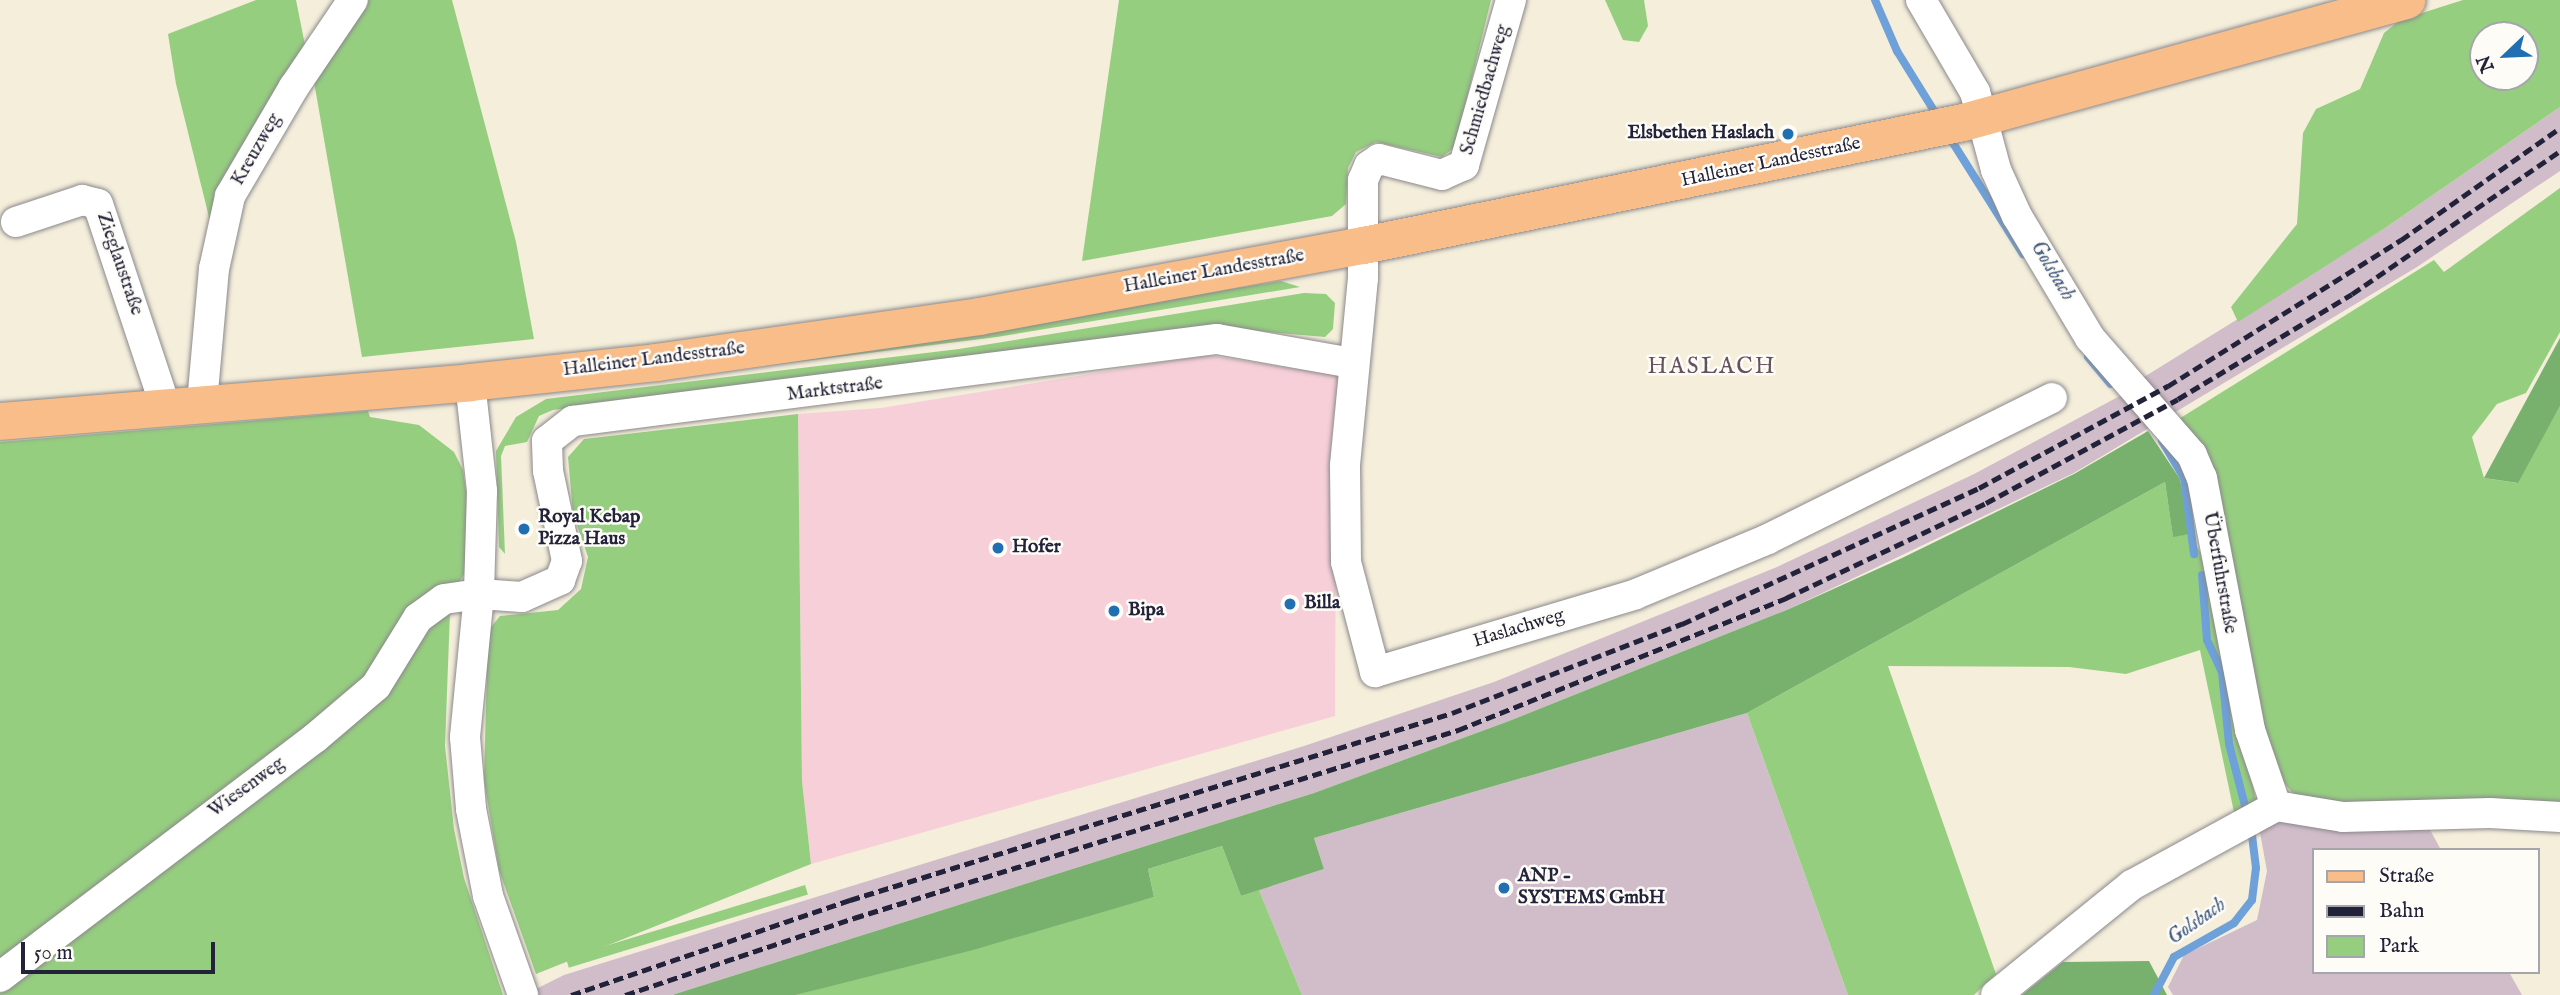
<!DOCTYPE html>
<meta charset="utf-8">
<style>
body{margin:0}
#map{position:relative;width:2560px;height:995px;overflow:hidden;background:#f4eedb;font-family:"IM FELL English",serif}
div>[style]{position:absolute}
.built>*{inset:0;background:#f6cfd8}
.industrial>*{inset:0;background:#d1bdca}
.green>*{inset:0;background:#96ce80;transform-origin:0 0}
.forest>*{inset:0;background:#78b16e}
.stream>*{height:8px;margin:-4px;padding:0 4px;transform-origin:4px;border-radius:4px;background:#6ea0d9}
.roads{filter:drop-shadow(0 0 2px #8b888b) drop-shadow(0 0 2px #8b888b)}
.minor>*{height:30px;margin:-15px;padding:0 15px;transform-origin:15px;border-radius:15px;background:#fff}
.major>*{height:37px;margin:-18.5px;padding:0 18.5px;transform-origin:18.5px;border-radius:18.5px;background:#f8bd89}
.rail>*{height:5px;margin-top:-2.5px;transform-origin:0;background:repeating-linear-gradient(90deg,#22223b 0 10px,transparent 0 15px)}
.dots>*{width:19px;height:19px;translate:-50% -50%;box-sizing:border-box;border:4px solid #fdfcf7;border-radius:50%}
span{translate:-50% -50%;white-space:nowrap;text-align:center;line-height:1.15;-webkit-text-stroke:5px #fdfcf7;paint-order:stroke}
.street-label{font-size:19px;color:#22223b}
.poi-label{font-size:19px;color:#22223b;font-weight:700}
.right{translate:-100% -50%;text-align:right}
.left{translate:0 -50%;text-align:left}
.water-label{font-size:21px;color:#445b82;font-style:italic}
.quarter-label{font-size:23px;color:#65525e;letter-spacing:2px}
.legend{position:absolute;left:2312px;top:848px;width:228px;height:126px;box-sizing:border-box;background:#fdfcf7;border:2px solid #a5a5ac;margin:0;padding:9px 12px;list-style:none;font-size:21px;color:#22223b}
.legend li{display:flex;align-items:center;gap:14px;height:35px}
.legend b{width:35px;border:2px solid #a5a5ac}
.north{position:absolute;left:2469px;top:21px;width:70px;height:70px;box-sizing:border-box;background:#fdfcf7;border:2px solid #a5a5ac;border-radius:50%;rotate:247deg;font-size:19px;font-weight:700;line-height:28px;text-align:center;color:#22223b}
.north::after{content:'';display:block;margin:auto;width:24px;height:32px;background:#1f6fb2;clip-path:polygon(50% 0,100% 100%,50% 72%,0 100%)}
.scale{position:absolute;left:21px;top:942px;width:194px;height:32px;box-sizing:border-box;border:4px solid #22223b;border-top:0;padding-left:9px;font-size:21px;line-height:24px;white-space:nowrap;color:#22223b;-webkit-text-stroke:5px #fdfcf7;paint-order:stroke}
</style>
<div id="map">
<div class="built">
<div style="clip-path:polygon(1206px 355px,1342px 376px,1336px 483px,1335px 716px,811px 864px,802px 781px,798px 414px,881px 408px)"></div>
</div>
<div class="industrial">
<div style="clip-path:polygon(2560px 107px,2560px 171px,2417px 267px,2074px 473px,1789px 609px,1509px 721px,1314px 793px,672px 995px,524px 995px,564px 975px,1304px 746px,1494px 682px,1777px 567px,1974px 474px,2144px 383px,2144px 377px,2388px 226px)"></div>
<div style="clip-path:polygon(1747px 713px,1848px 995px,1302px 995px,1259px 890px,1324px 869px,1314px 838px)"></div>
<div style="clip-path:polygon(2283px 822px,2428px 826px,2441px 850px,2313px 850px,2313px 972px,2509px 972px,2522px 995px,2173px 995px,2168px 987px,2184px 955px,2257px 920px,2267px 871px,2259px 827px)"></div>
</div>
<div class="green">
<div style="clip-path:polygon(256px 0,296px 0,307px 55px,210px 221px,176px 84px,168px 34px)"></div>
<div style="clip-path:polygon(364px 0,452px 0,516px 242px,534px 339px,362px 357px,313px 76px)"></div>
<div style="clip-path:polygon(1119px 0,1491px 0,1455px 147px,1442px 157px,1376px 142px,1356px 152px,1348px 168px,1346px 204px,1332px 216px,1082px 261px)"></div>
<div style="clip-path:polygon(1605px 0,1644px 0,1648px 26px,1639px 42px,1623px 40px)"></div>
<div style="clip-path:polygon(evenodd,2463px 0,2560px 0,2560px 107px,2388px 226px,2238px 322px,2231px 307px,2297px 224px,2303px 133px,2316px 109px,2360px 89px,2384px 33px,2400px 20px,2463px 0,2483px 35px,2525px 35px,2525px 77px,2483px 77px,2483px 35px)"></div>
<div style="clip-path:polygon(2560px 188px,2560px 332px,2526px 393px,2497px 404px,2472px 437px,2484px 478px,2517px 483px,2560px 406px,2560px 807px,2336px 805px,2296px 797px,2268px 764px,2174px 422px,2434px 260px,2444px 272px,2361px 332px)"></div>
<div style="clip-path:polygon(1281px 281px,1300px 287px,997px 337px,708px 373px)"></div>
<div style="clip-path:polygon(1304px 293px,1326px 294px,1335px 303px,1333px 329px,1325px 337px,1200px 326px,553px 410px,539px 416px,527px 442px,505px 446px,501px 456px,505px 554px,499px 547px,496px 451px,516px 417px,546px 399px,959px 349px)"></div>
<div style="clip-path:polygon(368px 411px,370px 417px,419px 425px,454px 452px,463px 470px,468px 504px,465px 573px,458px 584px,349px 699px,0 970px,0 442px)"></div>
<div style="clip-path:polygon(798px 414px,802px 781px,811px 864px,536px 974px,499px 870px,484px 780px,488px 631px,500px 616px,558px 610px,581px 589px,588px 557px,573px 513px,568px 457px,584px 439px)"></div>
<div style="clip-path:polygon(2165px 482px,2173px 536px,2190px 534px,2208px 566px,2256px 801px,2235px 817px,2200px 650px,2126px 674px,2069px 667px,1888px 666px,1996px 974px,1974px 995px,1848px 995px,1747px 713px)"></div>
<div style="clip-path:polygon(450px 612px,445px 746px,454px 829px,464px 878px,503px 995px,0 995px,0 986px,370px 700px,420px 624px)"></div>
<div style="clip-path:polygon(1222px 846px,1241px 896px,1259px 890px,1302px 995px,796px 995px,1154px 897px,1148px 869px)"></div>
<div style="left:805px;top:885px;width:10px;height:250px;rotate:73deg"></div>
</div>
<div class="forest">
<div style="clip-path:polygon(2560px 338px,2560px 406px,2518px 483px,2484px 478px)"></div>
<div style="clip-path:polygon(2148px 431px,2180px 479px,2190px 534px,2173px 537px,2165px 482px,1747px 713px,1314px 838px,1324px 869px,1241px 896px,1222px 846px,1148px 869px,1154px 897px,973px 950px,796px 995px,672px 995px,1314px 793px,1509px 721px,1789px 609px,1902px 558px,2074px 474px)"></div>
<div style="clip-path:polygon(2149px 961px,2167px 995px,2022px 995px,2063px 962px)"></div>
</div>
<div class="stream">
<div style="left:1875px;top:0;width:56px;rotate:66.7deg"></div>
<div style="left:1897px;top:51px;width:78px;rotate:58.2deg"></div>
<div style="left:1948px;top:135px;width:141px;rotate:57.8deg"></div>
<div style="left:2088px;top:357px;width:35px;rotate:50deg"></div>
<div style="left:2162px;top:441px;width:43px;rotate:59.3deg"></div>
<div style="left:2184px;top:478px;width:77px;rotate:82.5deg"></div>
<div style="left:2202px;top:575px;width:65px;rotate:85.6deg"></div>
<div style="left:2207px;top:640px;width:35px;rotate:65deg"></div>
<div style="left:2222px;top:672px;width:72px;rotate:84.4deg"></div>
<div style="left:2229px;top:744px;width:64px;rotate:75.5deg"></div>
<div style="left:2154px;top:995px;width:43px;rotate:-62.2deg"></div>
<div style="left:2174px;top:957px;width:69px;rotate:-29.5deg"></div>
<div style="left:2234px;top:923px;width:29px;rotate:-52deg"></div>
<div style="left:2252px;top:900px;width:32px;rotate:-83deg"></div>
<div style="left:2256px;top:868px;width:32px;rotate:-97deg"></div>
</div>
<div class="roads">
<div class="minor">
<div style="left:1511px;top:0;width:172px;rotate:105.9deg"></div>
<div style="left:1464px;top:165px;width:24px;rotate:156deg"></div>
<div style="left:1442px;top:175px;width:65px;rotate:-165.7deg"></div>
<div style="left:1379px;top:159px;width:12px;rotate:145deg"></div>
<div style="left:1369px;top:166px;width:15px;rotate:113deg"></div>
<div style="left:1363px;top:180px;width:98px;rotate:90deg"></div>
<div style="left:1363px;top:278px;width:189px;rotate:95.5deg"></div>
<div style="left:1345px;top:466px;width:96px;rotate:89.4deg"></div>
<div style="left:1346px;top:562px;width:114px;rotate:75.2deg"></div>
<div style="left:1375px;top:672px;width:272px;rotate:-16.6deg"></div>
<div style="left:1636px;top:594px;width:143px;rotate:-22.6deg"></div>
<div style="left:1768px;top:539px;width:317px;rotate:-26.4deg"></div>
<div style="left:1921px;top:0;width:107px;rotate:59.6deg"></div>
<div style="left:1975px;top:92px;width:81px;rotate:74.9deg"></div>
<div style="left:1996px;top:170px;width:51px;rotate:65.5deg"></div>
<div style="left:2017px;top:216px;width:142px;rotate:59.1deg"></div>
<div style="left:2090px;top:338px;width:155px;rotate:48.9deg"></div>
<div style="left:2192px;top:455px;width:25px;rotate:67deg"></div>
<div style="left:2202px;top:478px;width:257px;rotate:79.2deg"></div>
<div style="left:2250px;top:730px;width:80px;rotate:71.1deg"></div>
<div style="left:16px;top:222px;width:70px;rotate:-18.4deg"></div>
<div style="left:82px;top:200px;width:16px;rotate:14deg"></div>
<div style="left:98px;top:204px;width:215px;rotate:71.6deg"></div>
<div style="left:470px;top:382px;width:110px;rotate:83.7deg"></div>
<div style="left:482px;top:491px;width:103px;rotate:91.7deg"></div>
<div style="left:479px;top:594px;width:144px;rotate:95.6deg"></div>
<div style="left:465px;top:737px;width:72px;rotate:85.2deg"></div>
<div style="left:471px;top:809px;width:89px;rotate:78.9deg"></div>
<div style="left:488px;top:896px;width:105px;rotate:70.5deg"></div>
<div style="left:202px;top:403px;width:135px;rotate:-84.9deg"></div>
<div style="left:214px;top:269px;width:75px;rotate:-77.6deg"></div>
<div style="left:230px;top:196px;width:126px;rotate:-59.6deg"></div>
<div style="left:294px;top:87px;width:105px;rotate:-55.9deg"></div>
<div style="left:2276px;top:806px;width:68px;rotate:9.3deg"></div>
<div style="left:2343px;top:817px;width:147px;rotate:-1.6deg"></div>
<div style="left:2490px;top:813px;width:70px;rotate:3.3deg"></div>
<div style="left:0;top:977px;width:395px;rotate:-37.2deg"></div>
<div style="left:315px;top:738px;width:80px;rotate:-40.4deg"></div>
<div style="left:376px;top:686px;width:80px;rotate:-58.3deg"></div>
<div style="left:418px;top:618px;width:32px;rotate:-36deg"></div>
<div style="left:444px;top:599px;width:35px;rotate:-8deg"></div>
<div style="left:479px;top:594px;width:43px;rotate:4deg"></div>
<div style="left:522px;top:597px;width:42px;rotate:-24.1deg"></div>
<div style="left:560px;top:580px;width:20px;rotate:-70deg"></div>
<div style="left:567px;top:561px;width:92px;rotate:-101.9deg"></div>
<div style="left:548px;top:471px;width:30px;rotate:-92deg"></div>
<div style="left:547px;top:441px;width:33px;rotate:-38deg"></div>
<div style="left:573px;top:421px;width:649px;rotate:-7.26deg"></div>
<div style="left:1217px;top:339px;width:137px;rotate:10.1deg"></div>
<div style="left:1996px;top:995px;width:175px;rotate:-39deg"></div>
<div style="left:2132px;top:885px;width:164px;rotate:-28.7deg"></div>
</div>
<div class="major">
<div style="left:0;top:421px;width:472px;rotate:-4.7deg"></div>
<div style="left:470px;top:382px;width:187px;rotate:-6.1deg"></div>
<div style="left:656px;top:362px;width:326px;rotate:-8.1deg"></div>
<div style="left:979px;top:316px;width:391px;rotate:-10.5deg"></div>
<div style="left:1363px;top:245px;width:612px;rotate:-11.59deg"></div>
<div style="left:1963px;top:122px;width:460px;rotate:-15.4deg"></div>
</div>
</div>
<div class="rail">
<div style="left:571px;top:995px;width:295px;rotate:-18.8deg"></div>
<div style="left:850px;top:900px;width:630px;rotate:-17.26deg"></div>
<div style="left:1452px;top:713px;width:247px;rotate:-21.2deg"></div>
<div style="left:1682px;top:624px;width:327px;rotate:-24.6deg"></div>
<div style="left:1979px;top:488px;width:215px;rotate:-28.4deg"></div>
<div style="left:2168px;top:386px;width:275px;rotate:-32.1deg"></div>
<div style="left:2401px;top:240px;width:194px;rotate:-35.2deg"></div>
<div style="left:625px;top:995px;width:242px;rotate:-18.6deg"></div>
<div style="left:854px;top:918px;width:633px;rotate:-17.29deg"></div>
<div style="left:1458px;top:730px;width:354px;rotate:-21.9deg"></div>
<div style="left:1786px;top:598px;width:221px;rotate:-25.4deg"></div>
<div style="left:1986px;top:503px;width:218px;rotate:-28.4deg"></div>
<div style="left:2178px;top:399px;width:203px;rotate:-31.1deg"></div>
<div style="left:2352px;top:294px;width:252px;rotate:-34.5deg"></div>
</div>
<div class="dots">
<div style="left:1788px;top:134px;background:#1f6fb2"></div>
<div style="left:524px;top:529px;background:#1f6fb2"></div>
<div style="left:998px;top:548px;background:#1f6fb2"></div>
<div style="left:1290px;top:604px;background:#1f6fb2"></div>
<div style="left:1114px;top:611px;background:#1f6fb2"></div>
<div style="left:1504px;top:888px;background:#1f6fb2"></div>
</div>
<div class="street-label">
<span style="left:1486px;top:90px;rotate:-74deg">Schmiedbachweg</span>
<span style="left:257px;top:150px;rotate:-60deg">Kreuzweg</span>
<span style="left:1771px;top:163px;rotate:-12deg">Halleiner Landesstraße</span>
<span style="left:119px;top:264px;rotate:71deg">Zieglaustraße</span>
<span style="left:1214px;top:272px;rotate:-10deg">Halleiner Landesstraße</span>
<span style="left:654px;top:360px;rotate:-7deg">Halleiner Landesstraße</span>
<span style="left:835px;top:390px;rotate:-7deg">Marktstraße</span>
<span style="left:2219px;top:573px;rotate:80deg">Überfuhrstraße</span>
<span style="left:1519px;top:629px;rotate:-17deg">Haslachweg</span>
<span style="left:247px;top:788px;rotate:-36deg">Wiesenweg</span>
</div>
<div class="poi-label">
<span class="right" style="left:1774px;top:134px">Elsbethen Haslach</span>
<span class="left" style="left:538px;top:529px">Royal Kebap<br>Pizza Haus</span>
<span class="left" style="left:1012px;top:548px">Hofer</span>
<span class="left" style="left:1304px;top:604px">Billa</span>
<span class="left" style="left:1128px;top:611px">Bipa</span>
<span class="left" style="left:1518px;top:888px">ANP -<br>SYSTEMS GmbH</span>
</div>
<div class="water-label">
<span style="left:2052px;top:271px;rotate:59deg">Golsbach</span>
<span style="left:2197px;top:922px;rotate:-35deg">Golsbach</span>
</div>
<div class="quarter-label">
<span style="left:1712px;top:367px">HASLACH</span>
</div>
<ul class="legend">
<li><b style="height:9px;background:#f8bd89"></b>Straße</li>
<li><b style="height:9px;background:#22223b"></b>Bahn</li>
<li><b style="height:19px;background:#96ce80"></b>Park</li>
</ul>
<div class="north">N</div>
<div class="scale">50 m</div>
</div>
